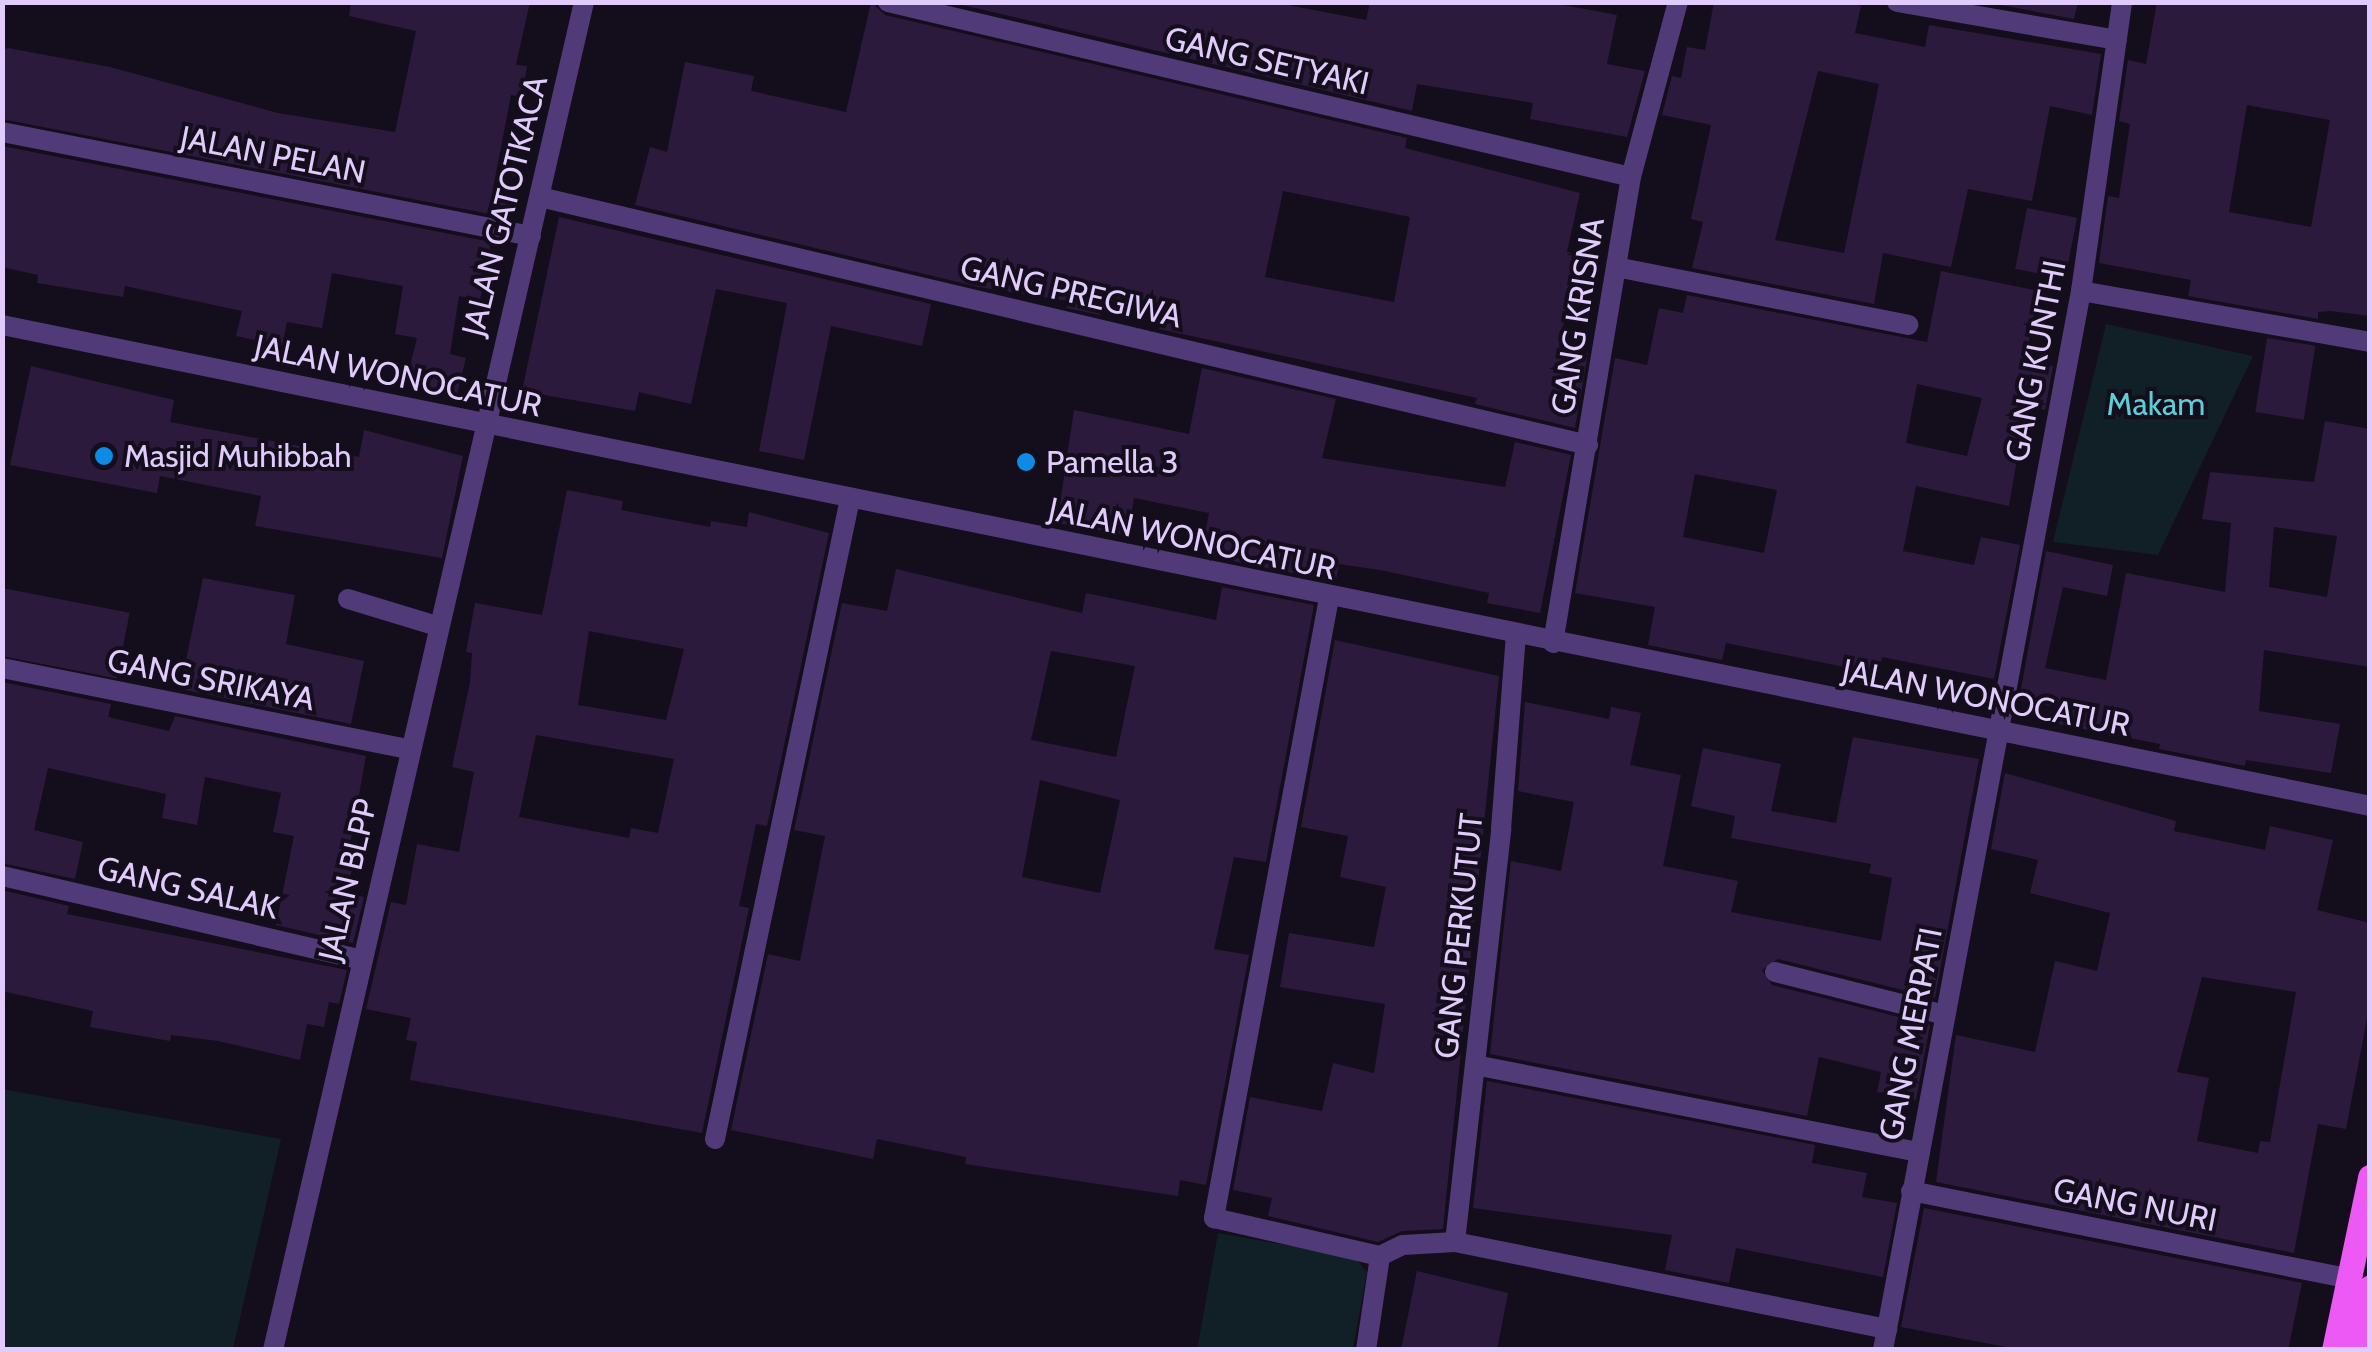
<!DOCTYPE html>
<style>
body{margin:0}
#map{position:relative;width:2372px;height:1352px;overflow:hidden;background:#140d1c;font-family:Cabin,sans-serif}
div>[style]{position:absolute}
.green>*{inset:0;background:#102026}
.building>*{inset:0;background:#2c1a3c;transform-origin:0 0}
.minor>*{height:20px;margin:-10px;padding:0 10px;transform-origin:10px;border-radius:10px;background:#503a78}
.tertiary>*{height:20px;margin:-10px;padding:0 10px;transform-origin:10px;border-radius:10px;background:#503a78}
.primary>*{height:25px;margin:-12.5px;padding:0 12.5px;transform-origin:12.5px;border-radius:12.5px;background:#ec59f5}
.dots>*{width:28px;height:28px;translate:-50% -50%;box-sizing:border-box;border:5px solid #140d1c;border-radius:50%}
span{translate:-50% -50%;white-space:nowrap;text-align:center;line-height:1.15;-webkit-text-stroke:8px #140d1c;paint-order:stroke}
.street-label{font-size:32px;color:#e0cbfc}
.park-label{font-size:32px;color:#5dced6}
.poi-label{font-size:32px;color:#e0cbfc}
.left{translate:0 -50%;text-align:left}
.frame{position:absolute;inset:0;border:5px solid #e0cbfc;pointer-events:none}
</style>
<div id="map">
<div class="green">
<div style="clip-path:polygon(2106px 324px,2253px 356px,2158px 555px,2053px 542px)"></div>
<div style="clip-path:polygon(2px 1089px,281px 1139px,233px 1349px,3px 1349px)"></div>
<div style="clip-path:polygon(1218px 1233px,1354px 1257px,1367px 1272px,1353px 1349px,1197px 1350px)"></div>
</div>
<div class="building">
<div style="clip-path:polygon(351px 2px,530px 2px,516px 65px,527px 66px,522px 97px,511px 95px,492px 194px,513px 197px,510px 218px,2px 119px,2px 50px,8px 48px,110px 67px,278px 113px,395px 132px,416px 31px,349px 16px)"></div>
<div style="clip-path:polygon(evenodd,871px 2px,885px 15px,1407px 138px,1405px 148px,1580px 193px,1567px 252px,1577px 254px,1559px 347px,1588px 353px,1575px 428px,1475px 404px,1477px 398px,1159px 329px,1163px 308px,1105px 296px,1100px 315px,1067px 308px,1068px 301px,979px 287px,635px 205px,650px 147px,667px 152px,685px 62px,754px 76px,751px 91px,846px 112px,871px 2px,1283px 191px,1410px 217px,1394px 302px,1265px 277px,1283px 191px)"></div>
<div style="clip-path:polygon(950px 2px,1272px 2px,1366px 20px,1370px 2px,1547px 2px,1617px 15px,1607px 64px,1645px 71px,1627px 137px,1530px 119px,1533px 103px,1417px 84px,1412px 111px)"></div>
<div style="clip-path:polygon(evenodd,1714px 2px,1845px 2px,1861px 6px,1855px 33px,1925px 47px,1929px 25px,2101px 54px,2092px 115px,2050px 106px,2032px 201px,1968px 189px,1951px 267px,1883px 253px,1874px 304px,1692px 268px,1703px 222px,1691px 219px,1711px 125px,1662px 115px,1672px 76px,1681px 78px,1687px 47px,1705px 50px,1714px 2px,1818px 71px,1879px 84px,1844px 253px,1775px 240px,1818px 71px)"></div>
<div style="clip-path:polygon(1986px 2px,2078px 2px,2074px 19px)"></div>
<div style="clip-path:polygon(evenodd,2157px 2px,2370px 2px,2370px 316px,2331px 311px,2318px 312px,2318px 319px,2188px 296px,2191px 280px,2099px 263px,2108px 196px,2119px 198px,2130px 124px,2119px 121px,2128px 60px,2146px 64px,2157px 2px,2247px 105px,2330px 120px,2311px 227px,2229px 212px,2247px 105px)"></div>
<div style="clip-path:polygon(2px 146px,491px 242px,480px 300px,459px 296px,450px 354px,466px 358px,457px 394px,406px 382px,417px 338px,395px 334px,403px 286px,332px 273px,322px 328px,287px 322px,282px 346px,236px 336px,242px 311px,125px 286px,123px 297px,37px 283px,38px 275px,2px 267px)"></div>
<div style="left:2027px;top:208px;width:51px;height:62px;rotate:11deg"></div>
<div style="clip-path:polygon(559px 217px,931px 304px,922px 346px,831px 326px,804px 460px,759px 451px,787px 303px,716px 289px,691px 404px,639px 392px,635px 411px,522px 391px)"></div>
<div style="clip-path:polygon(evenodd,1941px 271px,2039px 291px,2025px 360px,2053px 366px,2045px 410px,2026px 406px,2009px 506px,1916px 486px,1903px 551px,1974px 565px,1981px 537px,2020px 545px,1994px 679px,1882px 657px,1879px 674px,1726px 643px,1722px 660px,1648px 645px,1655px 607px,1575px 593px,1615px 358px,1647px 365px,1659px 308px,1683px 313px,1687px 295px,1927px 342px,1941px 271px,1917px 384px,1982px 398px,1967px 456px,1906px 443px,1917px 384px,1941px 271px,1695px 474px,1777px 490px,1764px 553px,1683px 537px,1695px 474px)"></div>
<div style="left:2267px;top:338px;width:49px;height:75px;rotate:9deg"></div>
<div style="clip-path:polygon(31px 366px,174px 400px,170px 422px,359px 457px,364px 430px,463px 456px,442px 558px,255px 526px,261px 496px,160px 476px,157px 493px,10px 465px)"></div>
<div style="clip-path:polygon(1202px 368px,1336px 399px,1322px 458px,1505px 487px,1515px 442px,1571px 455px,1540px 613px,1487px 603px,1489px 593px,1380px 570px,1339px 564px,1336px 580px,1327px 580px,1228px 560px,1229px 554px,1202px 549px,1209px 513px,1134px 498px,1128px 535px,1057px 523px,1074px 410px,1189px 434px)"></div>
<div style="clip-path:polygon(evenodd,2325px 421px,2370px 429px,2370px 667px,2264px 650px,2259px 711px,2340px 724px,2331px 773px,2246px 760px,2245px 766px,2159px 749px,2160px 744px,2058px 724px,2061px 708px,2019px 700px,2046px 551px,2113px 565px,2107px 596px,2063px 587px,2045px 668px,2106px 680px,2126px 573px,2225px 592px,2231px 523px,2202px 519px,2210px 472px,2314px 482px,2325px 421px,2274px 527px,2337px 536px,2327px 597px,2269px 587px,2274px 527px)"></div>
<div style="clip-path:polygon(evenodd,567px 490px,623px 501px,621px 510px,710px 527px,711px 521px,747px 527px,749px 512px,829px 533px,767px 826px,756px 824px,739px 906px,749px 908px,702px 1133px,410px 1080px,417px 1042px,406px 1040px,411px 1018px,366px 1009px,391px 902px,406px 905px,417px 844px,459px 852px,474px 772px,452px 767px,470px 682px,472px 653px,466px 652px,475px 603px,542px 615px,567px 490px,589px 631px,684px 649px,666px 720px,578px 705px,589px 631px,567px 490px,536px 735px,674px 759px,658px 833px,631px 828px,629px 838px,519px 817px,536px 735px)"></div>
<div style="clip-path:polygon(evenodd,896px 569px,1082px 613px,1086px 593px,1216px 620px,1222px 587px,1314px 605px,1266px 862px,1234px 857px,1214px 949px,1249px 955px,1206px 1185px,1180px 1180px,1178px 1196px,965px 1164px,966px 1157px,877px 1139px,873px 1159px,731px 1130px,768px 954px,800px 961px,825px 836px,794px 830px,842px 603px,887px 611px,896px 569px,1051px 651px,1135px 666px,1116px 757px,1031px 740px,1051px 651px,896px 569px,1040px 780px,1120px 800px,1100px 893px,1022px 877px,1040px 780px)"></div>
<div style="clip-path:polygon(203px 578px,295px 595px,286px 644px,364px 661px,351px 724px,180px 689px)"></div>
<div style="left:2px;top:588px;width:130px;height:67px;rotate:11deg"></div>
<div style="clip-path:polygon(1335px 640px,1499px 676px,1443px 1229px,1402px 1231px,1378px 1242px,1268px 1216px,1272px 1198px,1233px 1190px,1250px 1097px,1322px 1111px,1333px 1063px,1374px 1073px,1385px 1004px,1280px 987px,1289px 933px,1374px 947px,1386px 887px,1340px 877px,1348px 836px,1301px 827px)"></div>
<div style="clip-path:polygon(2px 682px,111px 704px,108px 717px,169px 731px,175px 716px,366px 756px,346px 867px,352px 869px,347px 893px,364px 897px,353px 943px,276px 925px,294px 836px,273px 832px,281px 793px,205px 777px,197px 825px,162px 818px,166px 794px,48px 768px,34px 830px,83px 842px,75px 879px,2px 863px)"></div>
<div style="clip-path:polygon(1525px 702px,1609px 719px,1611px 707px,1641px 713px,1630px 765px,1681px 775px,1663px 866px,1738px 881px,1731px 912px,1881px 941px,1892px 878px,1869px 873px,1871px 864px,1731px 838px,1735px 816px,1691px 806px,1703px 748px,1781px 764px,1771px 811px,1836px 823px,1853px 737px,1979px 759px,1935px 998px,1778px 959px,1762px 970px,1772px 985px,1930px 1025px,1916px 1100px,1877px 1092px,1881px 1072px,1819px 1057px,1807px 1116px,1490px 1054px,1511px 861px,1561px 871px,1574px 802px,1518px 791px)"></div>
<div style="clip-path:polygon(evenodd,2005px 773px,2176px 821px,2174px 831px,2265px 850px,2270px 826px,2333px 840px,2317px 910px,2370px 923px,2370px 1003px,2346px 1129px,2318px 1124px,2294px 1253px,1936px 1182px,1956px 1035px,2035px 1052px,2055px 961px,2097px 971px,2110px 913px,2030px 893px,2038px 860px,1991px 849px,2005px 773px,2202px 977px,2296px 992px,2270px 1142px,2260px 1141px,2258px 1153px,2197px 1141px,2209px 1078px,2177px 1072px,2202px 977px)"></div>
<div style="clip-path:polygon(2px 890px,69px 906px,67px 914px,347px 970px,339px 1004px,329px 1002px,324px 1027px,307px 1024px,300px 1060px,218px 1041px,171px 1035px,170px 1041px,90px 1027px,93px 1011px,2px 991px)"></div>
<div style="clip-path:polygon(1487px 1081px,1815px 1145px,1812px 1163px,1867px 1173px,1862px 1197px,1897px 1203px,1883px 1277px,1736px 1248px,1729px 1283px,1665px 1270px,1672px 1235px,1473px 1208px)"></div>
<div style="clip-path:polygon(1924px 1208px,2302px 1283px,2288px 1350px,2022px 1350px,1901px 1327px)"></div>
<div style="clip-path:polygon(1417px 1271px,1508px 1293px,1497px 1350px,1401px 1350px)"></div>
</div>
<div class="minor">
<div style="left:888px;top:2px;width:763px;rotate:13.25deg"></div>
<div style="left:1897px;top:2px;width:223px;rotate:9.8deg"></div>
<div style="left:2px;top:132px;width:539px;rotate:11.12deg"></div>
<div style="left:540px;top:197px;width:1077px;rotate:13.31deg"></div>
<div style="left:1616px;top:267px;width:298px;rotate:11.2deg"></div>
<div style="left:2081px;top:291px;width:293px;rotate:10deg"></div>
<div style="left:1329px;top:598px;width:631px;rotate:100.51deg"></div>
<div style="left:1214px;top:1218px;width:170px;rotate:12.9deg"></div>
<div style="left:1380px;top:1256px;width:25px;rotate:-26deg"></div>
<div style="left:1403px;top:1245px;width:52px;rotate:-3.3deg"></div>
<div style="left:1455px;top:1242px;width:441px;rotate:11.4deg"></div>
<div style="left:348px;top:599px;width:93px;rotate:16.9deg"></div>
<div style="left:1553px;top:643px;width:472px;rotate:-80.5deg"></div>
<div style="left:1631px;top:177px;width:181px;rotate:-75deg"></div>
<div style="left:2px;top:668px;width:415px;rotate:11.3deg"></div>
<div style="left:2px;top:876px;width:367px;rotate:13.1deg"></div>
<div style="left:1775px;top:972px;width:175px;rotate:14.2deg"></div>
<div style="left:1475px;top:1065px;width:453px;rotate:11.1deg"></div>
<div style="left:715px;top:1139px;width:654px;rotate:-78.09deg"></div>
<div style="left:1911px;top:1191px;width:446px;rotate:11.3deg"></div>
<div style="left:1455px;top:1242px;width:416px;rotate:-83.6deg"></div>
<div style="left:1501px;top:829px;width:195px;rotate:-85.6deg"></div>
<div style="left:273px;top:1350px;width:1383px;rotate:-77.01deg"></div>
<div style="left:1366px;top:1350px;width:95px;rotate:-81.5deg"></div>
<div style="left:1883px;top:1350px;width:1077px;rotate:-79.41deg"></div>
<div style="left:2081px;top:291px;width:292px;rotate:-81.9deg"></div>
</div>
<div class="tertiary">
<div style="left:2px;top:325px;width:2416px;rotate:11.48deg"></div>
</div>
<div class="primary">
<div style="left:2334px;top:1350px;width:177px;rotate:-78.2deg"></div>
<div style="left:2357px;top:1350px;width:64px;rotate:-78.3deg"></div>
</div>
<div class="dots">
<div style="left:104px;top:456px;background:#0e8be5"></div>
<div style="left:1026px;top:462px;background:#0e8be5"></div>
</div>
<div class="street-label">
<span style="left:1267px;top:61px;rotate:13deg">GANG SETYAKI</span>
<span style="left:273px;top:155px;rotate:11deg">JALAN PELAN</span>
<span style="left:505px;top:206px;rotate:-76deg">JALAN GATOTKACA</span>
<span style="left:1071px;top:292px;rotate:13deg">GANG PREGIWA</span>
<span style="left:1578px;top:316px;rotate:-81deg">GANG KRISNA</span>
<span style="left:2036px;top:361px;rotate:-79deg">GANG KUNTHI</span>
<span style="left:398px;top:376px;rotate:12deg">JALAN WONOCATUR</span>
<span style="left:1192px;top:539px;rotate:12deg">JALAN WONOCATUR</span>
<span style="left:211px;top:680px;rotate:11deg">GANG SRIKAYA</span>
<span style="left:1986px;top:698px;rotate:11deg">JALAN WONOCATUR</span>
<span style="left:348px;top:880px;rotate:-77deg">JALAN BLPP</span>
<span style="left:188px;top:888px;rotate:13deg">GANG SALAK</span>
<span style="left:1459px;top:936px;rotate:-84deg">GANG PERKUTUT</span>
<span style="left:1911px;top:1034px;rotate:-79deg">GANG MERPATI</span>
<span style="left:2135px;top:1205px;rotate:11deg">GANG NURI</span>
</div>
<div class="park-label">
<span style="left:2156px;top:404px">Makam</span>
</div>
<div class="poi-label">
<span class="left" style="left:124px;top:456px">Masjid Muhibbah</span>
<span class="left" style="left:1046px;top:462px">Pamella 3</span>
</div>
<div class="frame"></div>
</div>
